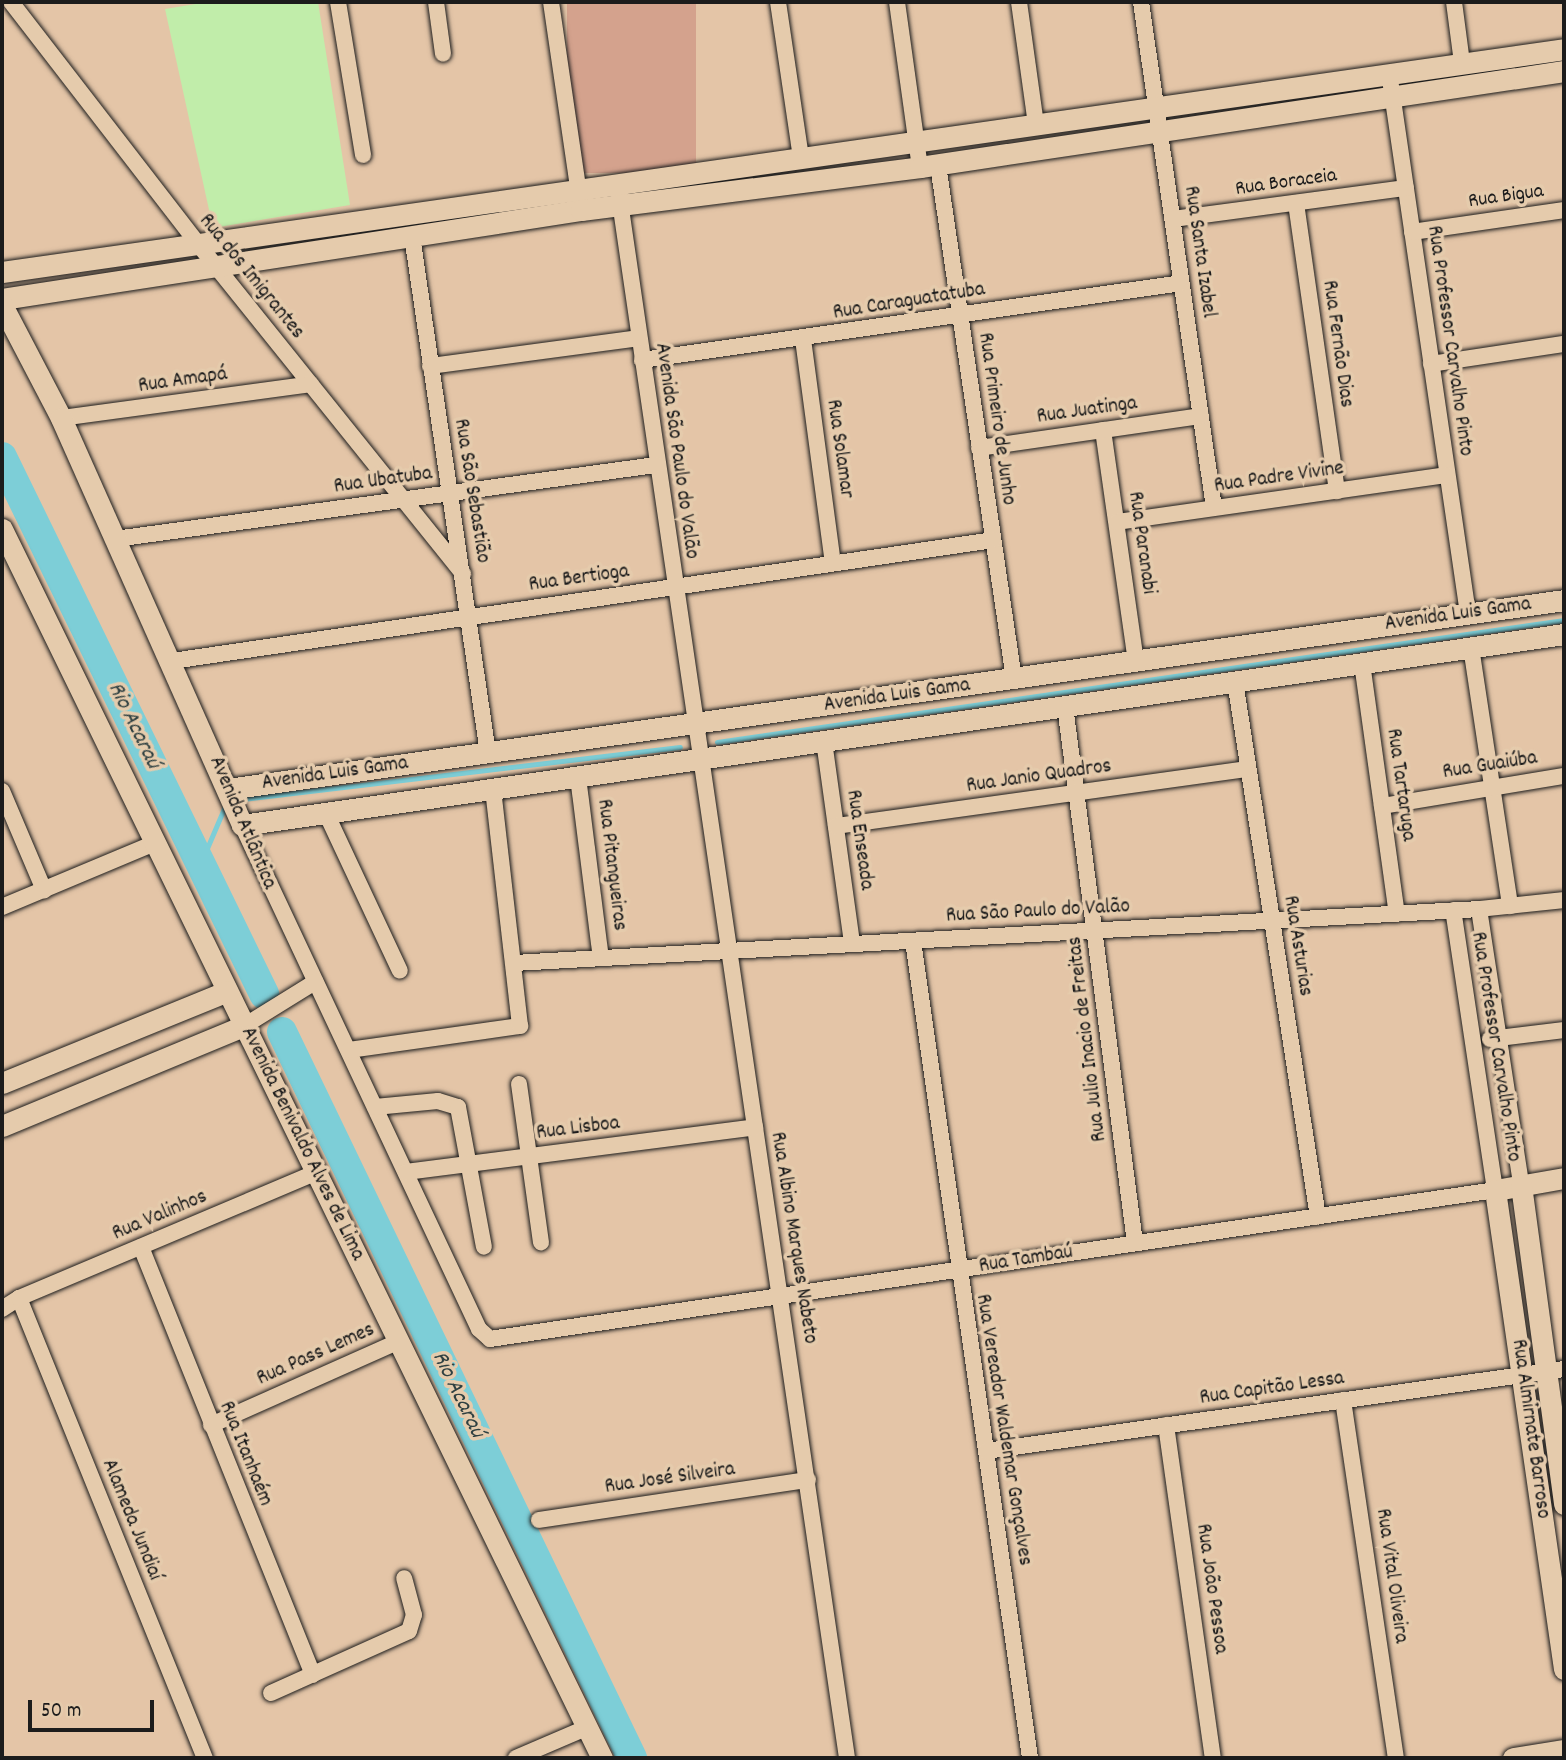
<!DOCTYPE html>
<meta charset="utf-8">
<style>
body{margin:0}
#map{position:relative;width:1566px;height:1760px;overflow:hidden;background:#e4c5a7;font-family:Dekko,sans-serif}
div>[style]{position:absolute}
.green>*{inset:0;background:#c1edaa}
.stream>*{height:5px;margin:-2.5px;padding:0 2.5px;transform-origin:2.5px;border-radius:2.5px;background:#7dced7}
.river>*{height:30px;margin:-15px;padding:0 15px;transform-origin:15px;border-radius:15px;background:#7dced7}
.building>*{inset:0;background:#d4a28d;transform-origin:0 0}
.roads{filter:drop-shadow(0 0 2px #1c1c1c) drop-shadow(0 0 2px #1c1c1c)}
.street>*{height:16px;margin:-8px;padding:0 8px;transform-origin:8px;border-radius:8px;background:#e5cbac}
.secondary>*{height:21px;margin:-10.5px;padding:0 10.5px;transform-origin:10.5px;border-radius:10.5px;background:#e5cbac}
span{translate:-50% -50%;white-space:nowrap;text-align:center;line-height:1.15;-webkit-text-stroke:7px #e5cbac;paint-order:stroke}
.street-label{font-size:21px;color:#1c1c1c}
.water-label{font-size:23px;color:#2f4041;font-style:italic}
.frame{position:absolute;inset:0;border:4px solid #1c1c1c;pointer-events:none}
.scale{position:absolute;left:28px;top:1700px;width:126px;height:32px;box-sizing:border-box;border:4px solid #1c1c1c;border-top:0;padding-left:9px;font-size:21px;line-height:24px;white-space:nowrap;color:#1c1c1c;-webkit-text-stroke:5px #e5cbac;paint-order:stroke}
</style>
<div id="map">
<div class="green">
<div style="clip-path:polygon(208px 2px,318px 2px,350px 205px,213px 228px,165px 9px)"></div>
</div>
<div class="stream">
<div style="left:717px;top:742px;width:856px;rotate:-8.2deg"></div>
<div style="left:235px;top:800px;width:448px;rotate:-6.8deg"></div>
<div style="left:199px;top:867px;width:66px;rotate:-66.9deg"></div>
</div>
<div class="river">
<div style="left:2px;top:457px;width:598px;rotate:63.99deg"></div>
<div style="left:282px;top:1032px;width:806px;rotate:64.26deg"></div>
</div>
<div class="building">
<div style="left:567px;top:2px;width:129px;height:171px"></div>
</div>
<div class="roads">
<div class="street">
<div style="left:11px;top:2px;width:306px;rotate:52.3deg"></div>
<div style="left:198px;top:244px;width:423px;rotate:51.2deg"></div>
<div style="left:338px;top:2px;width:155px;rotate:80.7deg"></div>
<div style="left:436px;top:2px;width:52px;rotate:82.3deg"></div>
<div style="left:551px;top:2px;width:200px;rotate:81.7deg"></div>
<div style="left:778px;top:2px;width:157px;rotate:81.6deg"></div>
<div style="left:897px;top:2px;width:167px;rotate:82.1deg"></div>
<div style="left:1019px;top:2px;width:123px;rotate:82.1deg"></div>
<div style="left:1141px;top:2px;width:511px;rotate:81.79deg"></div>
<div style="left:1454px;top:2px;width:62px;rotate:82.5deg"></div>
<div style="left:1391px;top:86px;width:534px;rotate:81.7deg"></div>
<div style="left:938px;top:165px;width:520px;rotate:81.59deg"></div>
<div style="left:619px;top:195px;width:1580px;rotate:81.7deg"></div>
<div style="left:1296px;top:203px;width:291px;rotate:81.9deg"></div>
<div style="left:1173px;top:219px;width:235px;rotate:-7.6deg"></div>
<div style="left:1412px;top:232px;width:154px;rotate:-8.2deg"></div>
<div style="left:412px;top:236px;width:523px;rotate:81.64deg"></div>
<div style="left:803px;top:339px;width:226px;rotate:82.4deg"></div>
<div style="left:642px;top:360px;width:545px;rotate:-8.12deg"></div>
<div style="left:1431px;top:364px;width:134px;rotate:-8.6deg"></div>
<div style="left:430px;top:366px;width:211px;rotate:-7.6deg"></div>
<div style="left:61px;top:418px;width:252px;rotate:-7.7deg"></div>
<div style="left:1103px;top:430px;width:233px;rotate:81.9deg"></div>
<div style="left:979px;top:448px;width:224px;rotate:-8.2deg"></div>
<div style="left:1117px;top:522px;width:333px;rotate:-8.1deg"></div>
<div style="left:115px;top:539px;width:546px;rotate:-7.79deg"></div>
<div style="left:1471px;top:647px;width:262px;rotate:81.4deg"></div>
<div style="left:172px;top:661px;width:830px;rotate:-8.38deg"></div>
<div style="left:1362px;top:663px;width:253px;rotate:82.1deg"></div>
<div style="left:1235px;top:681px;width:542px;rotate:81.2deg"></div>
<div style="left:1065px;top:706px;width:542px;rotate:82.57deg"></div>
<div style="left:824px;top:741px;width:205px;rotate:82.1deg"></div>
<div style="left:578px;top:777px;width:182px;rotate:82.8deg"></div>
<div style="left:2px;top:791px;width:108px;rotate:67deg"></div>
<div style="left:1382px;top:806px;width:184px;rotate:-9.4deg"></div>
<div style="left:326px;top:813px;width:174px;rotate:64.9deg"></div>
<div style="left:242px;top:825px;width:557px;rotate:64.82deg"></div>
<div style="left:479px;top:1329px;width:15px;rotate:42deg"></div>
<div style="left:490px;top:1339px;width:1016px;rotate:-8.43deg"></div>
<div style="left:1495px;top:1190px;width:283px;rotate:-98.5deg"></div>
<div style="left:836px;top:826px;width:415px;rotate:-7.9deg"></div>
<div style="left:2px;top:907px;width:166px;rotate:-22.7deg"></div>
<div style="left:1479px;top:909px;width:279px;rotate:81.3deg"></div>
<div style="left:913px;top:941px;width:825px;rotate:81.85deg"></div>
<div style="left:514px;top:963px;width:967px;rotate:-3.2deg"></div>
<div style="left:1479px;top:909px;width:85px;rotate:-6deg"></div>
<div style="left:244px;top:1026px;width:84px;rotate:-31.8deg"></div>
<div style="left:1490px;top:1039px;width:75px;rotate:-6.9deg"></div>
<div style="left:349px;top:1050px;width:173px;rotate:-8deg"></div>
<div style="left:520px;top:1026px;width:239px;rotate:-96.5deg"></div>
<div style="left:519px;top:1084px;width:160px;rotate:82.1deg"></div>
<div style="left:375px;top:1107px;width:63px;rotate:-5.4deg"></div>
<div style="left:438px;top:1101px;width:21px;rotate:17deg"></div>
<div style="left:458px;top:1107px;width:142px;rotate:79.5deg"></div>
<div style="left:406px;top:1172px;width:352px;rotate:-7.3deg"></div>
<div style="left:141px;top:1247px;width:461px;rotate:68.1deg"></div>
<div style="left:19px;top:1298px;width:496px;rotate:68deg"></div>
<div style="left:2px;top:1309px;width:20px;rotate:-33deg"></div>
<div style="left:19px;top:1298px;width:324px;rotate:-22.9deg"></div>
<div style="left:1343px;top:1400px;width:362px;rotate:81.6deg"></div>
<div style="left:211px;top:1425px;width:207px;rotate:-24deg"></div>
<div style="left:1166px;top:1425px;width:336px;rotate:82deg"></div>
<div style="left:986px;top:1451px;width:584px;rotate:-8.07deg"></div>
<div style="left:539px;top:1520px;width:272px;rotate:-8.5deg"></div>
<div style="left:271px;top:1693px;width:151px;rotate:-24.2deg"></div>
<div style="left:409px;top:1631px;width:17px;rotate:-73deg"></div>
<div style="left:414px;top:1615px;width:38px;rotate:-105deg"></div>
<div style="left:516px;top:1758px;width:76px;rotate:-23.2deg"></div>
</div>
<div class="secondary">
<div style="left:2px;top:272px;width:1578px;rotate:-8.12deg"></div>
<div style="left:2px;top:299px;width:586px;rotate:-8.74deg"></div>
<div style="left:581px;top:210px;width:342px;rotate:-7.2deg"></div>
<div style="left:920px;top:167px;width:651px;rotate:-8.48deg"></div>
<div style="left:2px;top:305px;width:127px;rotate:62.4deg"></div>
<div style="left:61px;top:418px;width:445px;rotate:66deg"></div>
<div style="left:242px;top:825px;width:1336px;rotate:-8.22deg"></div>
<div style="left:2px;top:529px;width:1368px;rotate:63.98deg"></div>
<div style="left:228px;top:789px;width:1349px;rotate:-8.05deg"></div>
<div style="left:2px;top:1083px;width:243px;rotate:-22.2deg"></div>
<div style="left:2px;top:1126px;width:262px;rotate:-22.5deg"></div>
<div style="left:1564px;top:1178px;width:70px;rotate:170.1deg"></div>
<div style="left:1495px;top:1190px;width:484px;rotate:81.8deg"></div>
<div style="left:1521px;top:1185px;width:322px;rotate:82.3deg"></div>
<div style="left:1513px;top:1758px;width:52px;rotate:-8.9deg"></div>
</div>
</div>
<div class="street-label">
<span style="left:1286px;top:183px;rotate:-8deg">Rua Boraceia</span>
<span style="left:1506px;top:197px;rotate:-8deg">Rua Bigua</span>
<span style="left:1199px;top:252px;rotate:82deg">Rua Santa Izabel</span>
<span style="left:251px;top:277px;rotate:51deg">Rua dos Imigrantes</span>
<span style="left:909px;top:302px;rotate:-9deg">Rua Caraguatatuba</span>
<span style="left:1449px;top:341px;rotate:82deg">Rua Professor Carvalho Pinto</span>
<span style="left:1337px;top:344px;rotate:82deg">Rua Fernão Dias</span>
<span style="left:183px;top:381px;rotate:-8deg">Rua Amapá</span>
<span style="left:1087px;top:411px;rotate:-8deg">Rua Juatinga</span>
<span style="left:996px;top:419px;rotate:82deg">Rua Primeiro de Junho</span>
<span style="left:839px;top:449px;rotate:82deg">Rua Solamar</span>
<span style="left:676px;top:451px;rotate:82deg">Avenida São Paulo do Valão</span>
<span style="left:1279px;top:478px;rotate:-8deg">Rua Padre Vivine</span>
<span style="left:383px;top:481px;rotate:-8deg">Rua Ubatuba</span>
<span style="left:471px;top:491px;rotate:81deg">Rua São Sebastião</span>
<span style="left:1141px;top:543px;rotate:82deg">Rua Paranabi</span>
<span style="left:579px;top:579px;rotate:-8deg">Rua Bertioga</span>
<span style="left:1458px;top:615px;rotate:-8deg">Avenida Luis Gama</span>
<span style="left:897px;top:696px;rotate:-8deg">Avenida Luis Gama</span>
<span style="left:1490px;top:766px;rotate:-9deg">Rua Guaiúba</span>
<span style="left:335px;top:774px;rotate:-8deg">Avenida Luis Gama</span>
<span style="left:1039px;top:777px;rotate:-8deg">Rua Janio Quadros</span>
<span style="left:1400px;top:785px;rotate:82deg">Rua Tartaruga</span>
<span style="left:242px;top:823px;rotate:67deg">Avenida Atlântica</span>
<span style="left:859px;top:840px;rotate:82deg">Rua Enseada</span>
<span style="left:611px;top:865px;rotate:83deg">Rua Pitangueiras</span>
<span style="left:1038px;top:912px;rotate:-3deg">Rua São Paulo do Valão</span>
<span style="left:1297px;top:946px;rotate:81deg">Rua Asturias</span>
<span style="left:1088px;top:1039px;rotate:-97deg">Rua Julio Inacio de Freitas</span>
<span style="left:1495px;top:1047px;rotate:81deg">Rua Professor Carvalho Pinto</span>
<span style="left:578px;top:1129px;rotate:-7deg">Rua Lisboa</span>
<span style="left:302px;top:1144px;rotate:64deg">Avenida Benivaldo Alves de Lima</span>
<span style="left:160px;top:1216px;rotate:-23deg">Rua Valinhos</span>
<span style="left:793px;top:1238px;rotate:81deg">Rua Albino Marques Nabeto</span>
<span style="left:1026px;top:1260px;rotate:-9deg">Rua Tambaú</span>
<span style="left:316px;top:1355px;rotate:-24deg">Rua Pass Lemes</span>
<span style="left:1272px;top:1389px;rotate:-8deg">Rua Capitão Lessa</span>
<span style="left:1530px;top:1429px;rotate:82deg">Rua Almirnate Barroso</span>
<span style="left:1003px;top:1430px;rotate:81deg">Rua Vereador Waldemar Gonçalves</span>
<span style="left:245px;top:1454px;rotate:68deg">Rua Itanhaém</span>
<span style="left:670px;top:1479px;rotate:-8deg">Rua José Silveira</span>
<span style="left:131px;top:1520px;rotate:68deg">Alameda Jundiaí</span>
<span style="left:1391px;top:1576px;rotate:82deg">Rua Vital Oliveira</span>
<span style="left:1211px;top:1589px;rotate:82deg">Rua João Pessoa</span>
</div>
<div class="water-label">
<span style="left:133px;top:726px;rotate:64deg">Rio Acaraú</span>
<span style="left:457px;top:1395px;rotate:64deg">Rio Acaraú</span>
</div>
<div class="frame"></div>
<div class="scale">50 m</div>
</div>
